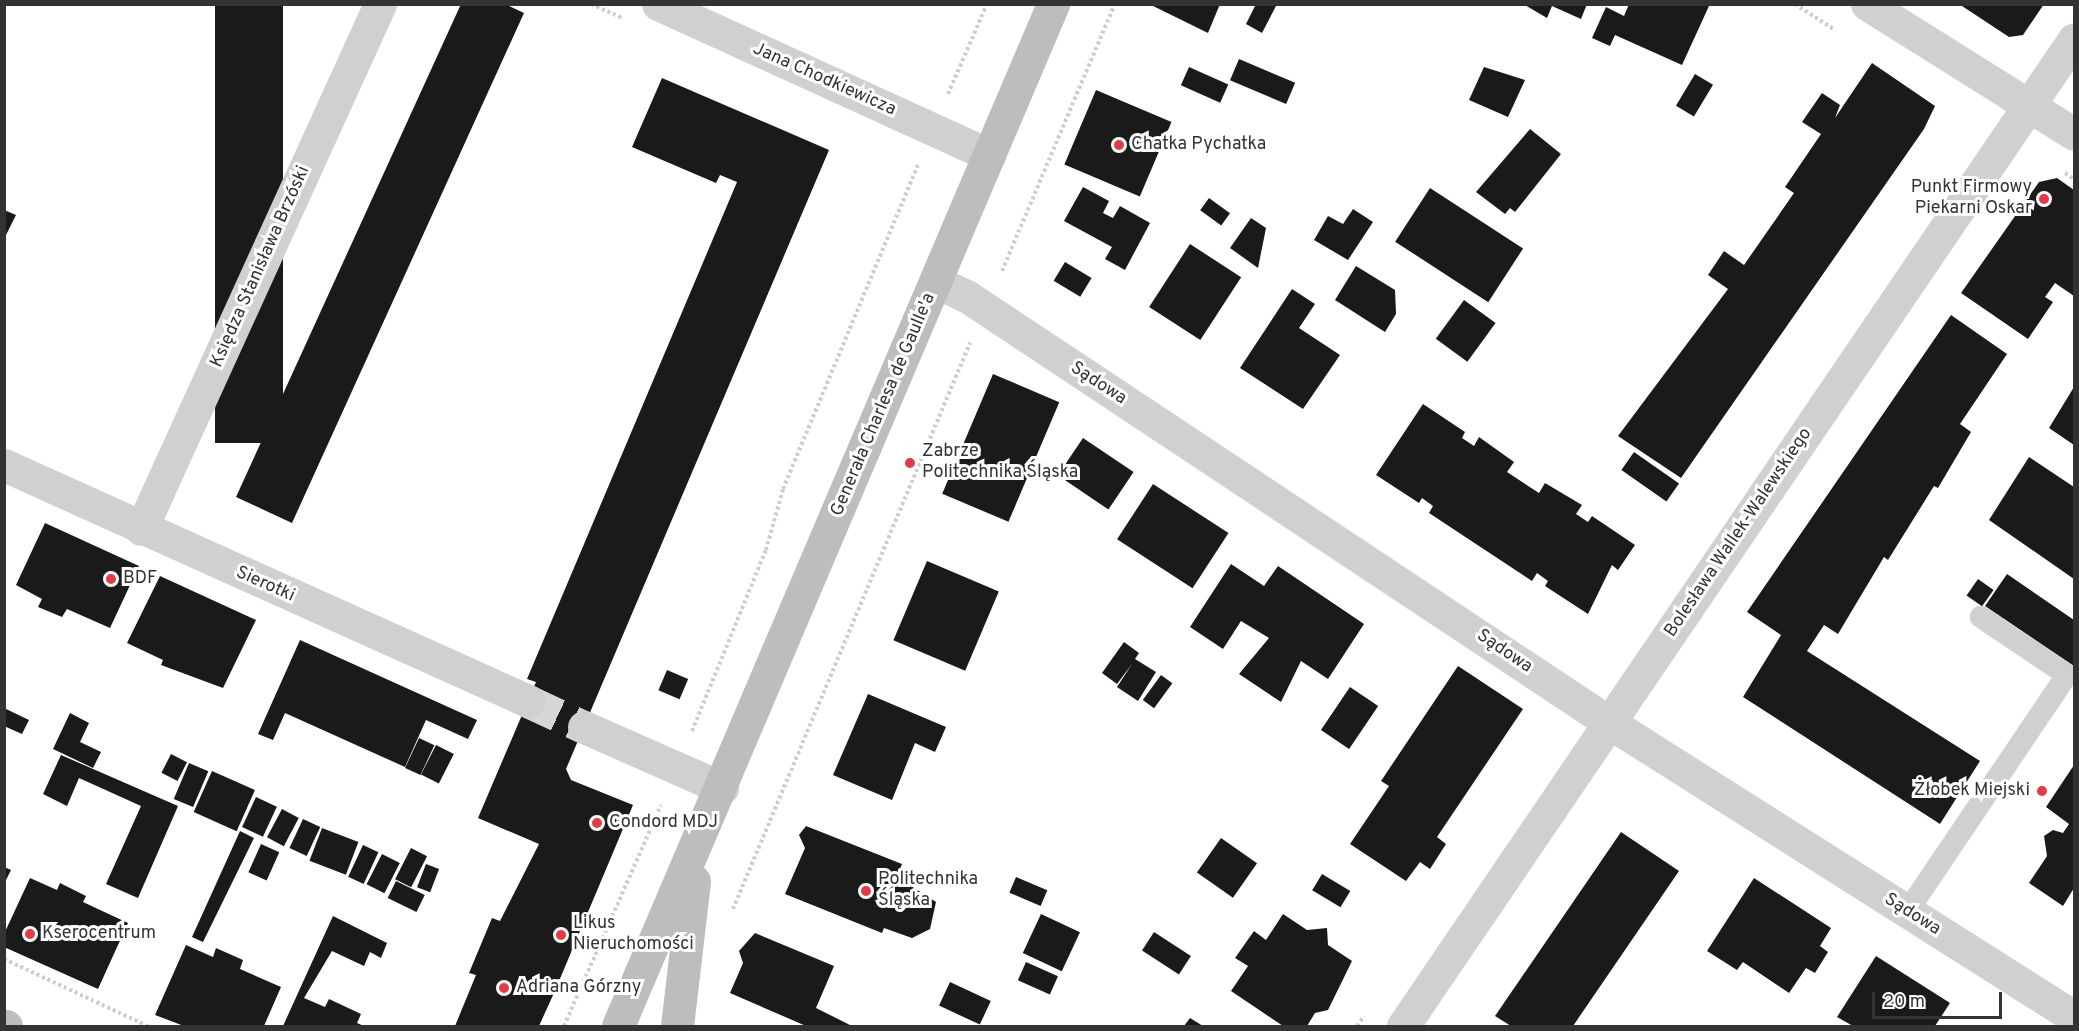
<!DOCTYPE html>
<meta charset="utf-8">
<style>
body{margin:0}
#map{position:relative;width:2079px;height:1031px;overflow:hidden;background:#fff;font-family:Overpass,sans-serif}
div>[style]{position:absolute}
.building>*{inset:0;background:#1a1a1a;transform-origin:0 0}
.street-tunnel>*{height:33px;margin-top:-16.5px;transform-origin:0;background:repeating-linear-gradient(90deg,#d6d6d6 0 33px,transparent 0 49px)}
.path>*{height:4px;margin-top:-2px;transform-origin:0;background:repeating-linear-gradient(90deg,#cdcdcd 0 3px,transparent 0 6px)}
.lane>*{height:22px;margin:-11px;padding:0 11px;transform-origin:11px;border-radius:11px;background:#d0d0d0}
.street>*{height:33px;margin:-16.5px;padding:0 16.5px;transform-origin:16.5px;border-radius:16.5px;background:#d0d0d0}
.secondary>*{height:33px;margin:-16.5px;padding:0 16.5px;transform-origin:16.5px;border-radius:16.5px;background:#bdbdbd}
.dots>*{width:16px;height:16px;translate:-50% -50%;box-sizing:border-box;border:3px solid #fff;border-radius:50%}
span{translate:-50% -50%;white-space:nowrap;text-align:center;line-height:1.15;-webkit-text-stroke:6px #fff;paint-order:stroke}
.street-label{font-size:18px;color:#333}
.poi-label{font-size:18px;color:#333}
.left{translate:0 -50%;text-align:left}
.right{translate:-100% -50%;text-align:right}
.frame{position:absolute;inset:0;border:6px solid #333;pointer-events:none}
.scale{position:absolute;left:1872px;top:992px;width:130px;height:27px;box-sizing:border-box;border:3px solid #333;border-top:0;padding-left:8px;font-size:18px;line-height:21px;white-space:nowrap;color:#333;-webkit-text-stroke:4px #fff;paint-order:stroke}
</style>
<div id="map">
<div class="building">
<div style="left:215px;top:4px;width:68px;height:439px"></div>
<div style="clip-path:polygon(461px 4px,505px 4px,524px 13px,292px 523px,236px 497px)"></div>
<div style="clip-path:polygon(1149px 4px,1220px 4px,1208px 33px)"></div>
<div style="clip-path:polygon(1256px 4px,1277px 4px,1262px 33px,1246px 24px)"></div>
<div style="clip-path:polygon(1523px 4px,1587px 4px,1581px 19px,1552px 6px,1547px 18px)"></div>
<div style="clip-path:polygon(1629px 4px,1709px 6px,1682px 65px,1615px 35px,1610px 46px,1592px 38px,1606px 7px,1624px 16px)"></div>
<div style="clip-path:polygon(1959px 4px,2044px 4px,2023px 35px,2009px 37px)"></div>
<div style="left:1239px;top:59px;width:61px;height:23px;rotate:23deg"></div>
<div style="clip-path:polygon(1872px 63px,1935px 106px,1924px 129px,1681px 478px,1618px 436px,1728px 289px,1708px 275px,1724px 251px,1744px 265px,1794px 193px,1785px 187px,1821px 134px,1802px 122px,1822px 93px,1840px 105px,1835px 118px)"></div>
<div style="left:1189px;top:67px;width:43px;height:20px;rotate:24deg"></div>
<div style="clip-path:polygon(1484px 67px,1525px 80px,1508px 117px,1469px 100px)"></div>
<div style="left:1695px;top:74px;width:21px;height:37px;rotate:31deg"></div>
<div style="clip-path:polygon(662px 78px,829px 150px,566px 769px,571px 780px,633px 805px,554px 993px,539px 1026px,455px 1026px,476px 975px,469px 973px,492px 918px,500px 921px,539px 844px,478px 818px,536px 682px,527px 679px,737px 182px,720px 175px,716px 183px,632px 147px)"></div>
<div style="left:1096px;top:90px;width:82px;height:81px;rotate:23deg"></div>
<div style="clip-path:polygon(1530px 129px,1561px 154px,1515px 212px,1510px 208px,1505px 214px,1476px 192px)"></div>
<div style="clip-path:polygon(2057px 178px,2074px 190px,2074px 296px,2055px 283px,2045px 297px,2053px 302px,2028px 339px,1961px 293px,2039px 182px)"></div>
<div style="clip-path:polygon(1083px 187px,1109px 201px,1103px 213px,1113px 218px,1120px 206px,1150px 223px,1125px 270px,1105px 259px,1112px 247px,1064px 221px)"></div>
<div style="left:1430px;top:188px;width:111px;height:64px;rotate:33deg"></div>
<div style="left:1209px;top:198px;width:26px;height:15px;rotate:36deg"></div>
<div style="clip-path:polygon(1353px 209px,1373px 222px,1348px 260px,1314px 240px,1328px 216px,1343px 224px)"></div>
<div style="clip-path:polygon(4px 210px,16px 215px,4px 239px)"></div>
<div style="clip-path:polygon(1251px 218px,1266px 228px,1258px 268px,1230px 248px)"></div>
<div style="left:1190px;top:244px;width:61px;height:75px;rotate:33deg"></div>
<div style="left:1065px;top:262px;width:31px;height:22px;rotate:31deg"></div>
<div style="clip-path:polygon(1356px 266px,1395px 290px,1396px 314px,1385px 332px,1335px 300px)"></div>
<div style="clip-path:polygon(1292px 289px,1315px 304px,1299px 328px,1340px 355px,1303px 409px,1240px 368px)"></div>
<div style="left:1464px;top:300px;width:39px;height:48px;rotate:36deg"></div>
<div style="clip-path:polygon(1951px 315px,2007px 354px,1960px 424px,1971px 432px,1938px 488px,1934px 486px,1888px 560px,1884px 557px,1838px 634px,1824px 625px,1807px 651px,1980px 761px,1940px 824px,1743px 697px,1781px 635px,1747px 612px)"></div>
<div style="left:993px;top:374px;width:72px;height:130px;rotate:23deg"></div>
<div style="clip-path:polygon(2074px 387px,2074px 445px,2049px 428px)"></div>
<div style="clip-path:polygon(1423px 404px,1465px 432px,1462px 438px,1474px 446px,1479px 437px,1514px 462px,1507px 472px,1539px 493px,1545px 483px,1582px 505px,1576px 514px,1588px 522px,1592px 516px,1635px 545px,1618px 570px,1612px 565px,1588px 614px,1545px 586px,1548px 581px,1537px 573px,1532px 581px,1429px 513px,1433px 506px,1422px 498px,1419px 503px,1376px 475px)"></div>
<div style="left:1083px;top:438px;width:61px;height:45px;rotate:34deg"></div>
<div style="left:1634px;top:452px;width:55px;height:22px;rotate:35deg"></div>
<div style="clip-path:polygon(2029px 457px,2074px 487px,2074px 579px,1989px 520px)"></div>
<div style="left:1153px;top:484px;width:90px;height:66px;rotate:33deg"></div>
<div style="clip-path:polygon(45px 523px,139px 566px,110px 628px,67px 609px,62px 617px,38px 607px,42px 599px,16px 585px)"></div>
<div style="left:927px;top:561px;width:78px;height:86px;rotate:23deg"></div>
<div style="clip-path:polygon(1231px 564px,1264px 586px,1278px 566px,1364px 624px,1328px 679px,1301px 661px,1281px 702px,1239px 674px,1269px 638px,1241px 621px,1223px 649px,1190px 627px)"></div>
<div style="clip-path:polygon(2007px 574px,2074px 620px,2074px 666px,1985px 606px)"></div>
<div style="clip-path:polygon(160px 576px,256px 620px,223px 688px,161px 665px,163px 660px,127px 643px)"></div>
<div style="left:1978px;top:579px;width:19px;height:20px;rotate:35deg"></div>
<div style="clip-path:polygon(300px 640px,477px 720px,468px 739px,426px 720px,405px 767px,285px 713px,273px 740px,258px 734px)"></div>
<div style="clip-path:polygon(1124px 642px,1139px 653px,1135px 659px,1156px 672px,1138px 701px,1117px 687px,1132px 664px,1117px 684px,1102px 673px)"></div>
<div style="clip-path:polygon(1458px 666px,1523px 709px,1437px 837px,1446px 844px,1430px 869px,1420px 862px,1406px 881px,1350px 844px,1389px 786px,1381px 781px)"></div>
<div style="left:667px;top:670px;width:23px;height:22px;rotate:23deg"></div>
<div style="left:1161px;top:675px;width:14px;height:31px;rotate:36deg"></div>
<div style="left:1350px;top:687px;width:34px;height:52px;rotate:34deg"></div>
<div style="clip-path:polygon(868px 694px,946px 727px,935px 752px,915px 743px,892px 800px,833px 775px)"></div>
<div style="clip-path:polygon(4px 708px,29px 720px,22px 734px,4px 726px)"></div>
<div style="clip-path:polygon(70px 713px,89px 723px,80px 742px,101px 752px,93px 768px,53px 749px)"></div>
<div style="left:419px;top:738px;width:17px;height:33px;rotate:25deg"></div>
<div style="left:436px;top:745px;width:20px;height:33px;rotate:27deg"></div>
<div style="left:171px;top:754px;width:18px;height:21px;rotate:27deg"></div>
<div style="clip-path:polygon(61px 755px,178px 806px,138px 898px,106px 884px,141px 806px,79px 778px,67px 806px,43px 794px)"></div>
<div style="left:189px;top:763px;width:21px;height:39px;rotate:23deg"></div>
<div style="clip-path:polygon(2074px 765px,2074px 888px,2063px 906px,2029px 883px,2047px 856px,2044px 836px,2053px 830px,2063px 833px,2069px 824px,2046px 807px)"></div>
<div style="left:212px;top:771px;width:47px;height:45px;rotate:24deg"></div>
<div style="left:256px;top:797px;width:23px;height:33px;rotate:25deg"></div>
<div style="left:282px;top:809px;width:19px;height:32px;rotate:28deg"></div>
<div style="left:303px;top:819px;width:19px;height:32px;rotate:25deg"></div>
<div style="clip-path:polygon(806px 826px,902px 864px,897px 877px,936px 902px,930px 929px,912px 938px,884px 928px,882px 933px,785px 894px,805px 848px,799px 835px)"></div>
<div style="left:322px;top:828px;width:39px;height:35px;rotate:21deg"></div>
<div style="clip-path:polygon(240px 831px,254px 838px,203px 942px,192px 937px)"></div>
<div style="clip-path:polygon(1621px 832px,1679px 871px,1573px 1026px,1511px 1026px,1495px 1016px)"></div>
<div style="left:1221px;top:838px;width:44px;height:42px;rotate:35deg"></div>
<div style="left:261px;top:844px;width:20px;height:31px;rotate:24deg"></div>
<div style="left:363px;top:845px;width:17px;height:35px;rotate:25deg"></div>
<div style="left:411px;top:848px;width:18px;height:35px;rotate:27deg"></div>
<div style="left:382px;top:854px;width:20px;height:34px;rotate:27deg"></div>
<div style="left:426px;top:864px;width:14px;height:25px;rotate:21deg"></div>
<div style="clip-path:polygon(4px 867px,11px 870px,4px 884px)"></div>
<div style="left:1322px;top:874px;width:33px;height:19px;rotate:31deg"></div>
<div style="left:1016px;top:877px;width:34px;height:17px;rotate:23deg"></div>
<div style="clip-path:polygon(30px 878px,57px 890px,60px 883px,86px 896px,83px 902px,128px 923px,98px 989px,4px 947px,4px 934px)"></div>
<div style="clip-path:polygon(1754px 878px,1831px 928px,1820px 946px,1828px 952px,1815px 973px,1806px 968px,1789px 993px,1743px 962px,1737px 970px,1707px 951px)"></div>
<div style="left:396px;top:881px;width:32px;height:19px;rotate:26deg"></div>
<div style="left:1041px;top:914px;width:43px;height:43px;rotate:25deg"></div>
<div style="clip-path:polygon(1283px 914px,1307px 930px,1327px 928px,1328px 945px,1352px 961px,1328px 1010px,1315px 1013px,1307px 1026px,1283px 1026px,1231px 991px,1248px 966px,1235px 958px,1254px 931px,1266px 940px)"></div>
<div style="clip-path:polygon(333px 916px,387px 943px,381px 958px,370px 952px,364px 966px,332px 951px,304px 998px,325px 1007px,329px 999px,361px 1014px,357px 1023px,364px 1026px,283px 1026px)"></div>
<div style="left:1154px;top:932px;width:44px;height:22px;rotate:33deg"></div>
<div style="clip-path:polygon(755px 933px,834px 966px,816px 1008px,852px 1026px,806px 1026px,730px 993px,743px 963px,739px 951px)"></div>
<div style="clip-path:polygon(186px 945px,213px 957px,216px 948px,243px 960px,240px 969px,281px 987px,264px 1026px,184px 1026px,155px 1015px)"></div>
<div style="clip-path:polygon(1876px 956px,1950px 1003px,1935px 1026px,1853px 1026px,1837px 1017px)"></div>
<div style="left:1026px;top:962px;width:35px;height:20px;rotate:24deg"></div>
<div style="left:950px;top:982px;width:45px;height:26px;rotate:25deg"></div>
<div style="clip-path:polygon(1190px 1018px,1203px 1026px,1184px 1026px)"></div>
</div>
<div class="street-tunnel">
<div style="left:528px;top:701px;width:62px;rotate:24.9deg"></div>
</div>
<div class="path">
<div style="left:591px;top:4px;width:34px;rotate:24deg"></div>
<div style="left:1795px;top:4px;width:48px;rotate:33deg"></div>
<div style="left:948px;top:94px;width:98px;rotate:-66.6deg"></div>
<div style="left:2065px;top:173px;width:11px;rotate:34deg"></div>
<div style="left:1002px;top:271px;width:290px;rotate:-67.1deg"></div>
<div style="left:692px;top:731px;width:196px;rotate:-67.8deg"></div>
<div style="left:766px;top:550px;width:63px;rotate:-74.4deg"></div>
<div style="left:783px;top:489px;width:351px;rotate:-67.4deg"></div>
<div style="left:733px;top:909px;width:614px;rotate:-67.28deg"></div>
<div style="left:4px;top:959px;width:159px;rotate:25deg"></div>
<div style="left:564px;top:1026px;width:241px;rotate:-66.3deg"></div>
<div style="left:1357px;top:1026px;width:12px;rotate:-55deg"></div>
</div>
<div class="lane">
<div style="left:1907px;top:912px;width:286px;rotate:-56deg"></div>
<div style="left:2067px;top:675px;width:104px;rotate:-146deg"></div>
</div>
<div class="street">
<div style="left:658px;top:4px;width:364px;rotate:24.5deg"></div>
<div style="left:1867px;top:4px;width:244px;rotate:32.1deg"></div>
<div style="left:936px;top:282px;width:35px;rotate:25deg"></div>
<div style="left:968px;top:297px;width:770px;rotate:33.57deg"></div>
<div style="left:1610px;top:723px;width:549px;rotate:32.36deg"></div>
<div style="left:4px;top:465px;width:575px;rotate:24.25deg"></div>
<div style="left:141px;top:529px;width:577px;rotate:-65.52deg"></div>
<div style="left:584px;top:727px;width:151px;rotate:23.8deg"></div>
<div style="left:1403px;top:1026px;width:1193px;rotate:-55.79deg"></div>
</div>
<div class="secondary">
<div style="left:4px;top:1026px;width:2px"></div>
<div style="left:618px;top:1026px;width:1111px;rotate:-66.94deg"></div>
<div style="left:677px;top:1026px;width:146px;rotate:-83.3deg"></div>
</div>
<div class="dots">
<div style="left:1119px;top:145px;background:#e63946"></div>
<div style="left:2044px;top:199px;background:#e63946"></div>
<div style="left:910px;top:463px;background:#e63946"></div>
<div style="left:111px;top:579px;background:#e63946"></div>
<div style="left:2042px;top:791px;background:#e63946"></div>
<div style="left:597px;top:823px;background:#e63946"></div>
<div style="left:866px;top:891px;background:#e63946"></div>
<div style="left:30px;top:934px;background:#e63946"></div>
<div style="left:561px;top:935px;background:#e63946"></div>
<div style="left:504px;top:988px;background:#e63946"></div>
</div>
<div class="street-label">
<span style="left:824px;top:80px;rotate:24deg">Jana Chodkiewicza</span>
<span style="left:261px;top:267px;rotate:-66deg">Księdza Stanisława Brzóski</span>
<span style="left:1098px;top:384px;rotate:33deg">Sądowa</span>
<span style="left:884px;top:405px;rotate:-67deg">Generała Charlesa de Gaulle'a</span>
<span style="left:1739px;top:533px;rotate:-56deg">Bolesława Wallek-Walewskiego</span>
<span style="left:265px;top:585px;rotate:24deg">Sierotki</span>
<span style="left:1504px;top:652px;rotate:34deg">Sądowa</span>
<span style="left:1912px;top:915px;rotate:32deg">Sądowa</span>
</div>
<div class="poi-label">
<span class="left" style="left:1131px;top:145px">Chatka Pychatka</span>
<span class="right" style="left:2032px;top:199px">Punkt Firmowy<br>Piekarni Oskar</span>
<span class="left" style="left:922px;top:463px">Zabrze<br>Politechnika Śląska</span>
<span class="left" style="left:123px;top:579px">BDF</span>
<span class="right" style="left:2030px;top:791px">Żłobek Miejski</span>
<span class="left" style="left:609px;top:823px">Condord MDJ</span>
<span class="left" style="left:878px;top:891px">Politechnika<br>Śląska</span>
<span class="left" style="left:573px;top:935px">Likus<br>Nieruchomości</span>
<span class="left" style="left:42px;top:934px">Kserocentrum</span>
<span class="left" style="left:516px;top:988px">Adriana Górzny</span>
</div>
<div class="frame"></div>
<div class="scale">20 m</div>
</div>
